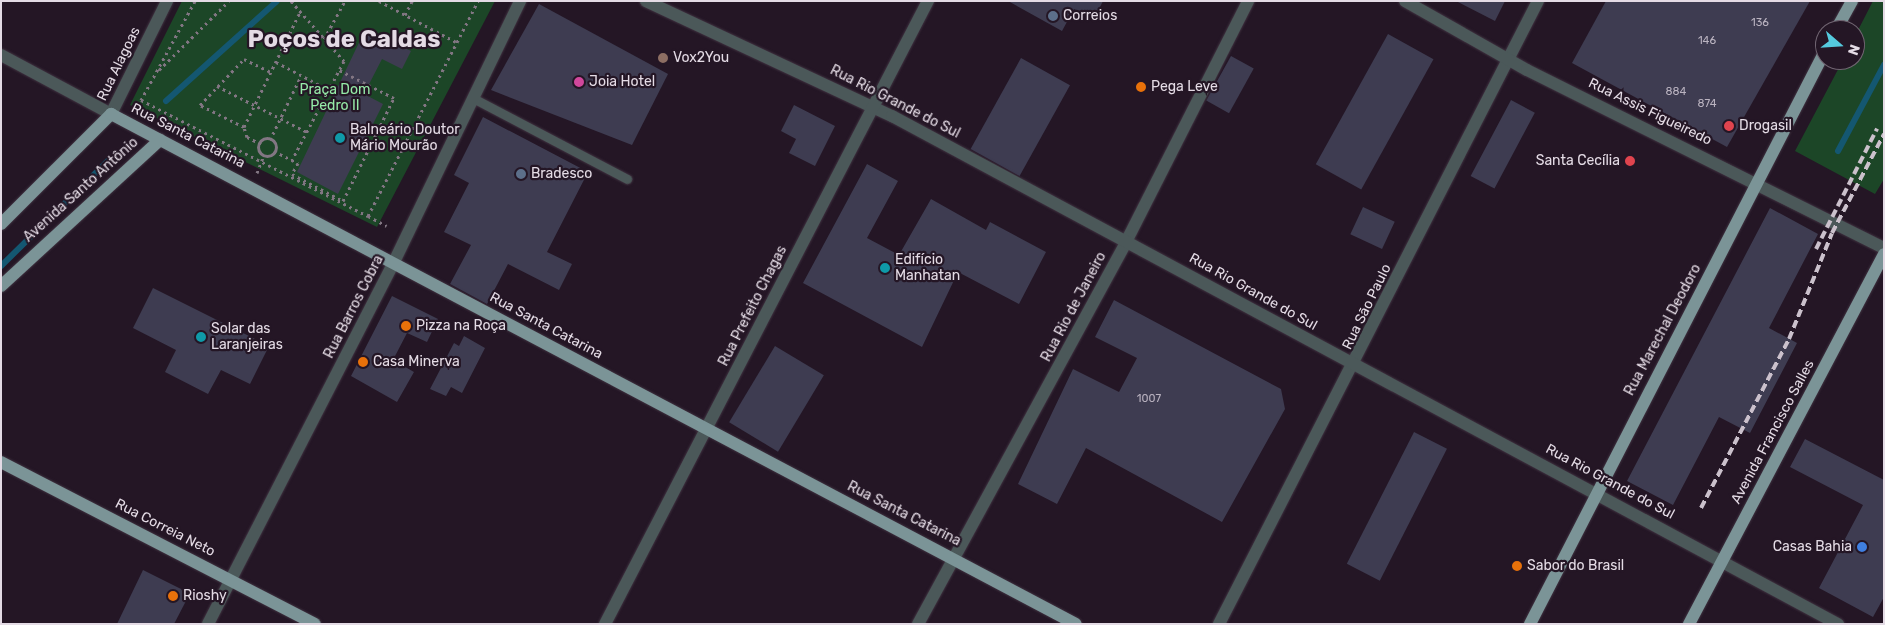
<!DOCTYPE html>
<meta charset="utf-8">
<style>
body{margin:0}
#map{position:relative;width:1885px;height:625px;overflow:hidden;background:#241625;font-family:Rubik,sans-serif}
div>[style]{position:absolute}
.green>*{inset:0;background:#1c4627}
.stream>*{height:6px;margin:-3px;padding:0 3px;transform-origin:3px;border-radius:3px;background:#145771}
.building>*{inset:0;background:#3e3c51;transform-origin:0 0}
.path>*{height:3px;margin-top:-1.5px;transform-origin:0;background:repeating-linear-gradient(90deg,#827683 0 2.5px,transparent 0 6.5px)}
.path>.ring{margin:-1.5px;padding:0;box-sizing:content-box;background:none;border:3px solid #827683;border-radius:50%}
.roads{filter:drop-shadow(0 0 1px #3f3240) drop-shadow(0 0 1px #3f3240)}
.service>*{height:9px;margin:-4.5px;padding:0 4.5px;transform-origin:4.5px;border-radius:4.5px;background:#4b5859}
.minor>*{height:12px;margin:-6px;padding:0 6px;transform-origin:6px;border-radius:6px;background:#4b5859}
.tertiary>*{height:12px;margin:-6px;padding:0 6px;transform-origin:6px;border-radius:6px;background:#4b5859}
.primary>*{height:12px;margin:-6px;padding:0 6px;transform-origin:6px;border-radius:6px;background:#7b9497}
.rail>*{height:4px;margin-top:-2px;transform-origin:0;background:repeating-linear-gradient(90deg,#cbc1cc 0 8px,transparent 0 12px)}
.dots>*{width:14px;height:14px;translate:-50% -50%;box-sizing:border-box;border:2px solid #241625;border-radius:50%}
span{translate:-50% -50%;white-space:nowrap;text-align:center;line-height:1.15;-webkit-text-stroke:4.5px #241625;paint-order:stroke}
.number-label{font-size:11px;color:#bab3c0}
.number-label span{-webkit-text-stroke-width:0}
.poi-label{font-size:14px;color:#e4dbe5}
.left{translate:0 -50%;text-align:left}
.right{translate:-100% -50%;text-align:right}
.street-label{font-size:14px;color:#e4dbe5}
.park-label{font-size:14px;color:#96eba8}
.town-label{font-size:24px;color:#e4dbe5;font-weight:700}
.frame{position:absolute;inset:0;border:2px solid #e4dbe5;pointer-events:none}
.north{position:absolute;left:1815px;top:20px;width:50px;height:50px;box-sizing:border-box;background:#241625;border:1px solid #716572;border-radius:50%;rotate:109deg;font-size:14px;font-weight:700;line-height:20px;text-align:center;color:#e4dbe5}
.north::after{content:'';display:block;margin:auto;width:18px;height:22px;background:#55cade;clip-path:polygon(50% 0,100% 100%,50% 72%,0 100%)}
</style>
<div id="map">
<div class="green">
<div style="clip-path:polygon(182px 1px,495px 1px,377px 227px,130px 105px)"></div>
<div style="clip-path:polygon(1873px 1px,1884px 1px,1884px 179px,1875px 194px,1795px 151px,1843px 60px,1855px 60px,1855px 36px)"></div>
</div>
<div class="stream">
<div style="left:166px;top:101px;width:149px;rotate:-42deg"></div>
<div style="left:1838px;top:151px;width:98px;rotate:-61.9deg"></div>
<div style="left:1px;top:266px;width:153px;rotate:-44.5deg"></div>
</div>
<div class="building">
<div style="clip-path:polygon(1008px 1px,1103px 1px,1094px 19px,1074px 9px,1062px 31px)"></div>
<div style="clip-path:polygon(1456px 1px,1505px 1px,1495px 21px)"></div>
<div style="clip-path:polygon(1606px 1px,1810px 1px,1727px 147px,1572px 63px)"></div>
<div style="clip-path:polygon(539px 4px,668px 74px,632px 145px,491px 90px)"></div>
<div style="clip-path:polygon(366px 28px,411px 51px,402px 69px,382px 59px,364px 94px,383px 104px,338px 194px,297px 172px)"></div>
<div style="left:1388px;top:34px;width:52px;height:149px;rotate:29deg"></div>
<div style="left:1231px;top:56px;width:26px;height:51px;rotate:29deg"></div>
<div style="left:1021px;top:58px;width:56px;height:104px;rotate:29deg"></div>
<div style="left:1511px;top:100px;width:27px;height:86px;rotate:28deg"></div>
<div style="clip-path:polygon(794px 105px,835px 126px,815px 166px,789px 153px,796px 139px,781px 131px)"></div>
<div style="clip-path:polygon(483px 117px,588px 172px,547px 252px,572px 264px,559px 290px,508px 264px,487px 304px,450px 284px,471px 245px,444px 232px,469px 183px,454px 175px)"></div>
<div style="clip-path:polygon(867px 164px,898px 181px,867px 238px,899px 255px,931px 199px,986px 230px,990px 222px,1046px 252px,1019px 304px,958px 272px,922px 347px,803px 283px)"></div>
<div style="left:1363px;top:207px;width:35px;height:30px;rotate:25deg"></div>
<div style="clip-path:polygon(1770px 208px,1818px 234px,1769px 328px,1797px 343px,1750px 433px,1719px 417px,1673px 505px,1627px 481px)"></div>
<div style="clip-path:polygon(153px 288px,269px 346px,250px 384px,221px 370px,208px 394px,165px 372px,176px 350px,133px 328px)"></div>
<div style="clip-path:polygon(392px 296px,438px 319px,427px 342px,407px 333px,393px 360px,414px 372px,397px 402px,351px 376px)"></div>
<div style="clip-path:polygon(1114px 300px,1281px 389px,1285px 409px,1222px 522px,1086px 448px,1057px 504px,1018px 484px,1073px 369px,1119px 392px,1137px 358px,1095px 337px)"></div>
<div style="clip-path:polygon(464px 336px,485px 348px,462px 393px,451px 387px,446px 396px,430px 389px,454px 343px,459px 346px)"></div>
<div style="left:775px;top:346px;width:57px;height:89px;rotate:31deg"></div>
<div style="left:1414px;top:432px;width:37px;height:148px;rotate:27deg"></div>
<div style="clip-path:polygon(1805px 439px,1884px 480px,1884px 597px,1873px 617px,1819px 588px,1863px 505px,1790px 467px)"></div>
<div style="clip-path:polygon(143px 570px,181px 589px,187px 599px,174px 624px,117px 624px)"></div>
</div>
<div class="path">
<div style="left:195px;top:1px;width:113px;rotate:118.6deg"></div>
<div style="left:141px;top:100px;width:255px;rotate:27.1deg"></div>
<div style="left:368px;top:216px;width:242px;rotate:-62.9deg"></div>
<div style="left:291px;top:1px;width:80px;rotate:48.5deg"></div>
<div style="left:344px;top:61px;width:112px;rotate:117.7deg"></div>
<div style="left:379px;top:1px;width:87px;rotate:28deg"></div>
<div style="left:405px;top:15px;width:16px;rotate:-63deg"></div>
<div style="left:324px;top:39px;width:43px;rotate:-61.1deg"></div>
<div style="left:276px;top:62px;width:60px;rotate:27.8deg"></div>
<div style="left:159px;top:70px;width:98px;rotate:-44.6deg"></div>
<div style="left:217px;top:86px;width:101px;rotate:27.1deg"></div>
<div style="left:244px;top:127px;width:128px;rotate:-64deg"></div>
<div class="ring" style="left:258px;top:138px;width:15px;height:15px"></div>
<div style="left:270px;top:140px;width:71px;rotate:-64.2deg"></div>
<div style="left:261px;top:144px;width:16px;rotate:-153deg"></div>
<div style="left:247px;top:137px;width:10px;rotate:-107deg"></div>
<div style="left:244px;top:127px;width:49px;rotate:-153.4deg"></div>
<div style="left:200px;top:105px;width:64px;rotate:-46.3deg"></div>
<div style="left:244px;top:59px;width:30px;rotate:26deg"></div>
<div style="left:274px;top:151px;width:27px;rotate:27deg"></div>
<div style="left:298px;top:163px;width:13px;rotate:119deg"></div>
<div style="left:292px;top:174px;width:58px;rotate:27.9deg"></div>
<div style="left:343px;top:201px;width:115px;rotate:-63.7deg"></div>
<div style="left:394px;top:98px;width:62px;rotate:-153deg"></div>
<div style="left:257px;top:173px;width:19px;rotate:-69deg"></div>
<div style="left:368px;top:216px;width:21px;rotate:28deg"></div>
</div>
<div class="roads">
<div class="service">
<div style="left:473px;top:98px;width:174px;rotate:27.7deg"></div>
</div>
<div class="minor">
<div style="left:1px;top:55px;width:125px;rotate:28.2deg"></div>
<div style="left:111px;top:114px;width:126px;rotate:-63.6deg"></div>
<div style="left:208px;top:624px;width:407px;rotate:-62.8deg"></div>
<div style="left:394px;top:262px;width:290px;rotate:-64.2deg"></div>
<div style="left:918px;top:624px;width:437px;rotate:-61.4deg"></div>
<div style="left:1127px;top:240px;width:268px;rotate:-63.1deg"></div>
<div style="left:1219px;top:624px;width:700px;rotate:-62.89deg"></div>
</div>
<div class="tertiary">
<div style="left:646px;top:1px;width:272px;rotate:25.1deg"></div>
<div style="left:892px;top:116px;width:1074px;rotate:28.24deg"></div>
<div style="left:1405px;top:1px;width:140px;rotate:29.5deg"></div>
<div style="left:1527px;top:70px;width:399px;rotate:26.5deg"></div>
<div style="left:605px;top:624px;width:702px;rotate:-62.6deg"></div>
</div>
<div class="primary">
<div style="left:1836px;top:30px;width:33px;rotate:-61deg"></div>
<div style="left:1px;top:224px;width:156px;rotate:-45deg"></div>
<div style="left:111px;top:114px;width:1091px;rotate:27.86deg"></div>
<div style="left:1px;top:286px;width:216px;rotate:-42.6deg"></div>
<div style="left:1px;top:462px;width:353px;rotate:27.3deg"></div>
<div style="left:1530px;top:624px;width:644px;rotate:-62.76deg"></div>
<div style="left:1689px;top:624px;width:418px;rotate:-62.2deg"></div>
</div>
</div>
<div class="rail">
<div style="left:1816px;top:249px;width:135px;rotate:-63.1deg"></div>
<div style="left:1701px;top:508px;width:191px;rotate:-62.5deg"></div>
<div style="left:1789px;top:339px;width:114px;rotate:-67.9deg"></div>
<div style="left:1832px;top:233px;width:112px;rotate:-62.3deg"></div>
</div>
<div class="dots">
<div style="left:1053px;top:16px;background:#5c6f8a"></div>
<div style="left:663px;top:58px;background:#8d6e63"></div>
<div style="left:579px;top:82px;background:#d1479c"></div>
<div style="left:1141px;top:87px;background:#e8710a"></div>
<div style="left:1729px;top:126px;background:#e0444e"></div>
<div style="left:340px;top:138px;background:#0f9aa8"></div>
<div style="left:1630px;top:161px;background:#e0444e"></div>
<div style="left:521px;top:174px;background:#5c6f8a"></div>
<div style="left:885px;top:268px;background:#0f9aa8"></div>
<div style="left:406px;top:326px;background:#e8710a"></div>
<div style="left:201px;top:337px;background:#0f9aa8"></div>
<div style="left:363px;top:362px;background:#e8710a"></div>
<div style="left:1862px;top:547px;background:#3f7fe0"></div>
<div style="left:1517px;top:566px;background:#e8710a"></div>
<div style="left:173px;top:596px;background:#e8710a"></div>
</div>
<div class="number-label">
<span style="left:1760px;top:23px">136</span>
<span style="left:1707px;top:41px">146</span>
<span style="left:1676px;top:92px">884</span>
<span style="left:1707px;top:104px">874</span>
<span style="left:1149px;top:399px">1007</span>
</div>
<div class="poi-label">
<span class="left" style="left:1063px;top:16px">Correios</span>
<span class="left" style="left:673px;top:58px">Vox2You</span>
<span class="left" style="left:589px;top:82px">Joia Hotel</span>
<span class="left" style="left:1151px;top:87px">Pega Leve</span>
<span class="left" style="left:1739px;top:126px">Drogasil</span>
<span class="left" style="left:350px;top:138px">Balneário Doutor<br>Mário Mourão</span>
<span class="right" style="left:1620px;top:161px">Santa Cecília</span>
<span class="left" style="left:531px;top:174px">Bradesco</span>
<span class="left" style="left:895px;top:268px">Edifício<br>Manhatan</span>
<span class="left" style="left:416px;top:326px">Pizza na Roça</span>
<span class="left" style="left:211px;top:337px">Solar das<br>Laranjeiras</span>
<span class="left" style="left:373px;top:362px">Casa Minerva</span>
<span class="right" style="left:1852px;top:547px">Casas Bahia</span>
<span class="left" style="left:1527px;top:566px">Sabor do Brasil</span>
<span class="left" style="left:183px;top:596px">Rioshy</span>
</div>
<div class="street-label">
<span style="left:119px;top:64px;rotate:-64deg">Rua Alagoas</span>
<span style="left:895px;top:102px;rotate:27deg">Rua Rio Grande do Sul</span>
<span style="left:1650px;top:112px;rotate:26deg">Rua Assis Figueiredo</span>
<span style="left:188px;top:136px;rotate:27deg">Rua Santa Catarina</span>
<span style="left:81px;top:190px;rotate:-42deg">Avenida Santo Antônio</span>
<span style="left:1253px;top:292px;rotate:29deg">Rua Rio Grande do Sul</span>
<span style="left:753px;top:306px;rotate:-63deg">Rua Prefeito Chagas</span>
<span style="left:354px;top:307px;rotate:-63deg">Rua Barros Cobra</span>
<span style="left:1074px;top:307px;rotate:-62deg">Rua Rio de Janeiro</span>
<span style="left:1367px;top:307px;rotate:-64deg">Rua São Paulo</span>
<span style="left:546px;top:326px;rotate:28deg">Rua Santa Catarina</span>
<span style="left:1663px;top:330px;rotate:-62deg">Rua Marechal Deodoro</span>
<span style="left:1773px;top:432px;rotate:-62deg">Avenida Francisco Salles</span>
<span style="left:1610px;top:482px;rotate:28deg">Rua Rio Grande do Sul</span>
<span style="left:904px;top:514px;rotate:27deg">Rua Santa Catarina</span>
<span style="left:165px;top:528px;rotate:27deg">Rua Correia Neto</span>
</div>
<div class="park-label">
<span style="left:335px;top:98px">Praça Dom<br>Pedro II</span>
</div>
<div class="town-label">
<span style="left:344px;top:40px">Poços de Caldas</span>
</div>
<div class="frame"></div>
<div class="north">N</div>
</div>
